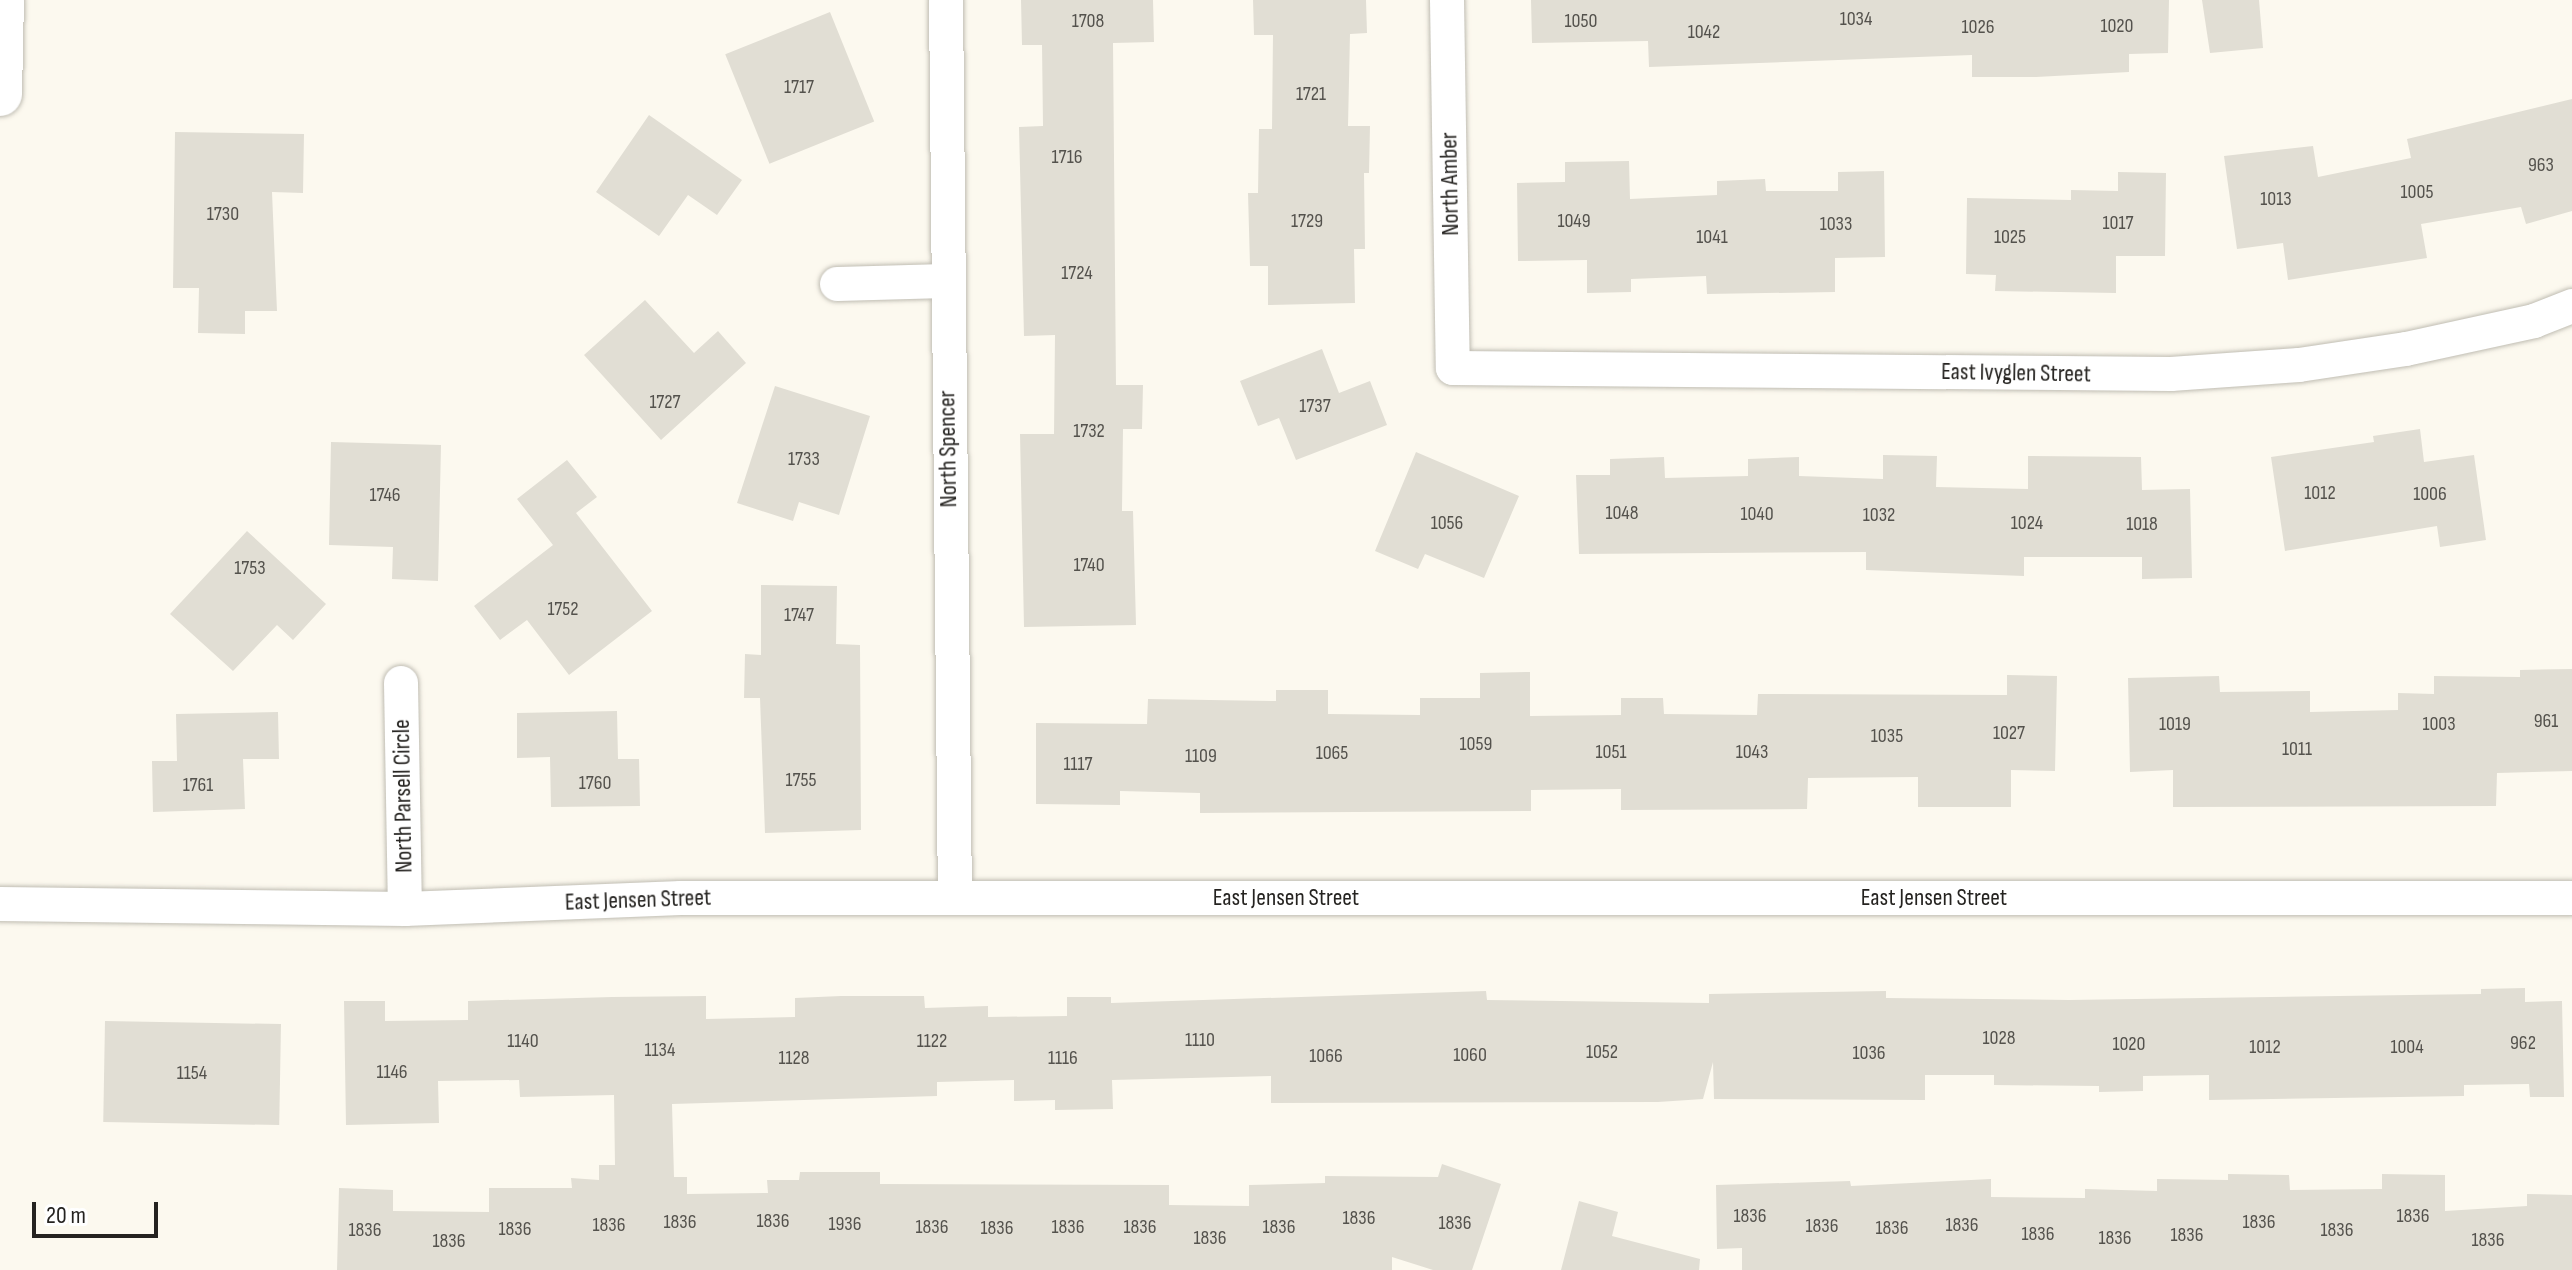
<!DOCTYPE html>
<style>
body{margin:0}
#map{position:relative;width:2572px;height:1270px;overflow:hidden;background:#fcf9ef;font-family:"Sofia Sans Condensed",sans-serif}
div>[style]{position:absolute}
.building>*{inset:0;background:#e1ded4;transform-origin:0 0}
.roads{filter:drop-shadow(0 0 2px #c0bdb3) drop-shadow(0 0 2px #c0bdb3)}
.street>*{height:34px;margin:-17px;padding:0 17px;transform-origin:17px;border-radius:17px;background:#fff}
.secondary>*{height:44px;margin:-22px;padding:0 22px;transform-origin:22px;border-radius:22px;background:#fff}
span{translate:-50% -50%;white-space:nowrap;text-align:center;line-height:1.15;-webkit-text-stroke:6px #fff;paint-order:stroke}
.number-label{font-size:20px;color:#54524d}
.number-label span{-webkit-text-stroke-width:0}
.street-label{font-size:24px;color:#252320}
.scale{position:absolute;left:32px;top:1202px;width:126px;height:36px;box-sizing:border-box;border:4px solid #252320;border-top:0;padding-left:10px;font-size:24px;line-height:28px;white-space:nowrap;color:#252320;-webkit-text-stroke:6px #fff;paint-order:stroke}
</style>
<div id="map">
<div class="building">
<div style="clip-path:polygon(1021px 0,1153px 0,1154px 42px,1113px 43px,1116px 385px,1143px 385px,1142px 429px,1123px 429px,1122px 511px,1133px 511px,1136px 625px,1024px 627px,1020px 434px,1054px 434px,1055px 335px,1024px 336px,1019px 127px,1043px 126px,1042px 45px,1022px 45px)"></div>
<div style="clip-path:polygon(1253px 0,1366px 0,1367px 33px,1350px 34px,1348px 126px,1370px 126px,1369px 173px,1364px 173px,1365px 249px,1354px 249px,1355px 303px,1268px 305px,1268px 266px,1250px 266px,1248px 193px,1258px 193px,1259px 129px,1272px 129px,1273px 35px,1254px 35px)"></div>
<div style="clip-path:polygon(1531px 0,2169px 0,2168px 53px,2129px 54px,2129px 72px,2036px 77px,1972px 77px,1972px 55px,1649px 67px,1648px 41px,1532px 43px)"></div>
<div style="clip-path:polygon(2202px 0,2259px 0,2263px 48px,2210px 53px)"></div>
<div style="left:830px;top:12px;width:118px;height:113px;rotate:68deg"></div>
<div style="clip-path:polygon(2572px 99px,2572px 211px,2526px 224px,2521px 207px,2421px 224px,2427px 258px,2288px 280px,2283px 243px,2237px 249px,2224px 156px,2313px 146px,2318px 177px,2411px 158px,2407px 139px)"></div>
<div style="clip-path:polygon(649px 115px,742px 180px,717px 215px,688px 195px,659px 236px,596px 192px)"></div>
<div style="clip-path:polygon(175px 132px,304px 134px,303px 193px,272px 192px,277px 311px,245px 311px,245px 334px,198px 333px,199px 288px,173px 288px)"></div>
<div style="clip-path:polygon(1629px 161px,1630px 199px,1717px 195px,1717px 181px,1765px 179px,1766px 191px,1838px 191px,1838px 172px,1884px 171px,1885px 257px,1835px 258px,1835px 292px,1707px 294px,1706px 276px,1631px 279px,1631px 292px,1587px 293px,1587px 260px,1518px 261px,1517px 183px,1565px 182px,1565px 162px)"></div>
<div style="clip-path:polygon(2118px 172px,2166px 173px,2165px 256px,2116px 256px,2116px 293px,1995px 291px,1996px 275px,1966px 274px,1967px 198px,2071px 200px,2071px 190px,2118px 191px)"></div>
<div style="clip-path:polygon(645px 300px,694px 353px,718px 331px,746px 363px,661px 440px,584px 355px)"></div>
<div style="clip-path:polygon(1322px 349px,1339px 393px,1370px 381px,1387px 425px,1296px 460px,1279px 418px,1258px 426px,1240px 381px)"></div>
<div style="clip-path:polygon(775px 386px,870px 416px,839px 515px,799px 502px,793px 521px,737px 503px)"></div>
<div style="clip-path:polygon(2420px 429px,2424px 462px,2474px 455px,2486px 540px,2440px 547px,2437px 526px,2285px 551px,2271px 457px,2374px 442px,2373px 436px)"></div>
<div style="clip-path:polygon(331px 442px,441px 445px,438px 581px,392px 579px,393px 547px,329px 545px)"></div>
<div style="clip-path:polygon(1416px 452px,1519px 496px,1484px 578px,1425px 554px,1418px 569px,1375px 551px)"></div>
<div style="clip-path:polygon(1883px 455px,1937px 456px,1936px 487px,2028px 489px,2028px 456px,2141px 457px,2142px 490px,2190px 489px,2192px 578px,2142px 579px,2142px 557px,2024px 557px,2024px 576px,1866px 570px,1866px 552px,1579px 554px,1576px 475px,1610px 475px,1610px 459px,1664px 457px,1665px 478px,1748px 476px,1748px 459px,1799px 457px,1799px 476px,1883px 479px)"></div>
<div style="clip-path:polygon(567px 460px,597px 497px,576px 513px,652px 611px,569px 675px,527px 620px,500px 640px,474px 606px,553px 545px,517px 499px)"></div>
<div style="clip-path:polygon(247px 531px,326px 604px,293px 640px,277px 625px,233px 671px,170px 614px)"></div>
<div style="clip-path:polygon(761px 585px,837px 586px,836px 644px,860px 645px,861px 830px,765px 833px,760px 698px,744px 698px,745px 654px,761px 655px)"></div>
<div style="clip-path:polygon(2572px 669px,2572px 771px,2497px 773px,2496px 806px,2173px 807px,2173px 770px,2130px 772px,2128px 678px,2219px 676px,2220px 692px,2310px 691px,2310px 712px,2398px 710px,2398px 693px,2434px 694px,2434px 676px,2520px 677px,2520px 670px)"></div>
<div style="clip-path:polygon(1530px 672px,1530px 716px,1621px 715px,1621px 698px,1663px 698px,1664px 714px,1757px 715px,1758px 694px,2007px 695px,2007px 675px,2057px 676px,2055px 771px,2011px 770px,2011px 807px,1918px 807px,1918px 777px,1808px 778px,1807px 809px,1621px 810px,1621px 789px,1531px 790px,1531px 811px,1200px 813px,1200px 793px,1120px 791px,1120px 805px,1036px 804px,1036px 723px,1147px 724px,1148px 699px,1276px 701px,1276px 690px,1328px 690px,1328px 714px,1420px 715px,1420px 698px,1480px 698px,1480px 673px)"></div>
<div style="clip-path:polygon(617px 711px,618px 759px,639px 759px,640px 806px,551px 807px,550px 757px,517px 758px,517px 713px)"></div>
<div style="clip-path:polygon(278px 712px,279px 759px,243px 759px,245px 809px,153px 812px,152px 761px,177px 761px,176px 714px)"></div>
<div style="clip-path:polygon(2525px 988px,2525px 1002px,2562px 1001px,2564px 1097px,2530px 1097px,2529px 1084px,2464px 1085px,2464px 1096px,2209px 1100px,2209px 1075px,2143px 1076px,2143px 1091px,2099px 1092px,2099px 1086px,1994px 1085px,1994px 1075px,1925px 1075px,1925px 1100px,1714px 1099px,1713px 1062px,1703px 1099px,1658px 1102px,1271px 1103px,1271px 1076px,1112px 1080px,1113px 1109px,1055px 1110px,1055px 1100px,1014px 1101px,1014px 1080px,937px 1082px,937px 1096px,672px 1104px,674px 1177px,687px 1177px,687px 1194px,768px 1193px,767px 1180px,799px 1180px,800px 1172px,880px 1172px,880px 1184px,1169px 1185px,1169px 1205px,1249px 1206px,1249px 1185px,1325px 1183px,1325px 1176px,1438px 1177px,1442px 1164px,1501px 1184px,1472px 1270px,1433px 1270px,1392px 1257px,1392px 1270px,337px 1270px,339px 1188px,393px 1190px,393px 1211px,489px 1212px,489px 1188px,572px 1188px,571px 1178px,599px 1180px,599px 1165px,615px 1165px,614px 1095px,520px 1097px,519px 1080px,438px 1081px,439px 1123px,346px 1125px,344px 1001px,385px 1001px,385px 1021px,468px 1020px,468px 1001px,612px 997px,706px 996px,706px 1019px,795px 1017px,795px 998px,841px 996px,924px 996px,925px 1008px,988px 1006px,988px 1017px,1067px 1016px,1067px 997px,1111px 997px,1111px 1003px,1486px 991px,1487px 1000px,1709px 1003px,1709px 994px,1886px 991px,1886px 998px,2069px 1000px,2481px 994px,2481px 989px)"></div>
<div style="left:105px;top:1021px;width:176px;height:101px;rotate:1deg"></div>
<div style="clip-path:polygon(2228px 1174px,2289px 1175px,2290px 1190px,2382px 1189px,2382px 1174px,2445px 1175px,2445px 1211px,2527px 1206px,2527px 1194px,2572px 1195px,2572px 1270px,1742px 1270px,1742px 1248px,1717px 1249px,1716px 1185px,1850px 1181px,1851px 1186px,1991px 1179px,1991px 1197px,2085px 1198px,2085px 1189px,2157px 1191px,2157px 1179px,2228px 1180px)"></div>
<div style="clip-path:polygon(1579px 1201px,1618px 1212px,1612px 1236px,1700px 1259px,1699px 1270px,1561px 1270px)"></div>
</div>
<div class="roads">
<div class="street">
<div style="left:946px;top:0;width:898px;rotate:89.43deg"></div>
<div style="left:1447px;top:0;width:368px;rotate:89.1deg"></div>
<div style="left:1453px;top:368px;width:718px;rotate:0.48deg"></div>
<div style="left:2171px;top:374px;width:128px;rotate:-4deg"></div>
<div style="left:2299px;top:365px;width:108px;rotate:-8.5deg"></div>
<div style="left:2406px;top:349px;width:131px;rotate:-12.3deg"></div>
<div style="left:2534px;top:321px;width:41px;rotate:-21.5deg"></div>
<div style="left:837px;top:284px;width:109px;rotate:-1.6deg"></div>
<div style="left:401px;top:683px;width:226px;rotate:89deg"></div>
<div style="left:0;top:904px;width:405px;rotate:0.7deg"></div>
<div style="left:405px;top:909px;width:276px;rotate:-2.3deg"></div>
<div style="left:681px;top:898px;width:1891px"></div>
</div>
<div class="secondary">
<div style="left:0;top:94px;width:94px;rotate:-88.8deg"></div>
</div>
</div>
<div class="number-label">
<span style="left:1856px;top:19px">1034</span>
<span style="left:1088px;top:21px">1708</span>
<span style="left:1581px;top:21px">1050</span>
<span style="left:2117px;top:26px">1020</span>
<span style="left:1978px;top:27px">1026</span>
<span style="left:1704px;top:32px">1042</span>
<span style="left:799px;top:87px">1717</span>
<span style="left:1311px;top:94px">1721</span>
<span style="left:1067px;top:157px">1716</span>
<span style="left:2541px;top:165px">963</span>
<span style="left:2417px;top:192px">1005</span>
<span style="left:2276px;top:199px">1013</span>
<span style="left:223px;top:214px">1730</span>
<span style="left:1307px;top:221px">1729</span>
<span style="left:1574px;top:221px">1049</span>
<span style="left:2118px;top:223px">1017</span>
<span style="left:1836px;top:224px">1033</span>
<span style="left:1712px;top:237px">1041</span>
<span style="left:2010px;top:237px">1025</span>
<span style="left:1077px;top:273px">1724</span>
<span style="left:665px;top:402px">1727</span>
<span style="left:1315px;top:406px">1737</span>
<span style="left:1089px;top:431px">1732</span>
<span style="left:804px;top:459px">1733</span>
<span style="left:2320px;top:493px">1012</span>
<span style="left:2430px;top:494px">1006</span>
<span style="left:385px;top:495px">1746</span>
<span style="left:1622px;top:513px">1048</span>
<span style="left:1757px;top:514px">1040</span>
<span style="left:1879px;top:515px">1032</span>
<span style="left:1447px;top:523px">1056</span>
<span style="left:2027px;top:523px">1024</span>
<span style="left:2142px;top:524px">1018</span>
<span style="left:1089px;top:565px">1740</span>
<span style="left:250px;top:568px">1753</span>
<span style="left:563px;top:609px">1752</span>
<span style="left:799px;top:615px">1747</span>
<span style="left:2546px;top:721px">961</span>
<span style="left:2175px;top:724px">1019</span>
<span style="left:2439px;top:724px">1003</span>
<span style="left:2009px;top:733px">1027</span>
<span style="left:1887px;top:736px">1035</span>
<span style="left:1476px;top:744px">1059</span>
<span style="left:2297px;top:749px">1011</span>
<span style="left:1611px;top:752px">1051</span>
<span style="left:1752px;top:752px">1043</span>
<span style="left:1332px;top:753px">1065</span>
<span style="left:1201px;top:756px">1109</span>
<span style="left:1078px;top:764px">1117</span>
<span style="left:801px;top:780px">1755</span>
<span style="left:595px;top:783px">1760</span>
<span style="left:198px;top:785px">1761</span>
<span style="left:1999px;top:1038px">1028</span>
<span style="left:1200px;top:1040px">1110</span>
<span style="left:523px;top:1041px">1140</span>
<span style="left:932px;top:1041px">1122</span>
<span style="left:2523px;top:1043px">962</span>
<span style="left:2129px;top:1044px">1020</span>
<span style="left:2265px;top:1047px">1012</span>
<span style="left:2407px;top:1047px">1004</span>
<span style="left:660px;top:1050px">1134</span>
<span style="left:1602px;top:1052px">1052</span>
<span style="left:1869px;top:1053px">1036</span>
<span style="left:1470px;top:1055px">1060</span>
<span style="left:1326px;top:1056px">1066</span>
<span style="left:794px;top:1058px">1128</span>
<span style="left:1063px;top:1058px">1116</span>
<span style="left:392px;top:1072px">1146</span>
<span style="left:192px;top:1073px">1154</span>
<span style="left:1750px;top:1216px">1836</span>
<span style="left:2413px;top:1216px">1836</span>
<span style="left:1359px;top:1218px">1836</span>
<span style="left:773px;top:1221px">1836</span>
<span style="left:680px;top:1222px">1836</span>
<span style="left:2259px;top:1222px">1836</span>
<span style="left:1455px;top:1223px">1836</span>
<span style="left:845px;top:1224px">1936</span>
<span style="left:609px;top:1225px">1836</span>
<span style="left:1962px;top:1225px">1836</span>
<span style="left:1822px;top:1226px">1836</span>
<span style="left:932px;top:1227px">1836</span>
<span style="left:1068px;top:1227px">1836</span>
<span style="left:1140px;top:1227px">1836</span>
<span style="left:1279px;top:1227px">1836</span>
<span style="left:997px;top:1228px">1836</span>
<span style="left:1892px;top:1228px">1836</span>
<span style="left:515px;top:1229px">1836</span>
<span style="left:365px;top:1230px">1836</span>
<span style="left:2337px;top:1230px">1836</span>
<span style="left:2038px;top:1234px">1836</span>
<span style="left:2187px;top:1235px">1836</span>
<span style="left:1210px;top:1238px">1836</span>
<span style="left:2115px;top:1238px">1836</span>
<span style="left:2488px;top:1240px">1836</span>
<span style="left:449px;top:1241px">1836</span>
</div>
<div class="street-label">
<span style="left:1450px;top:184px;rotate:-91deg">North Amber</span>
<span style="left:2016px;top:373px;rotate:1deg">East Ivyglen Street</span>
<span style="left:948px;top:449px;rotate:-91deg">North Spencer</span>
<span style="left:403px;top:796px;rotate:-91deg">North Parsell Circle</span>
<span style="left:1286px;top:898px">East Jensen Street</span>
<span style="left:1934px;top:898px">East Jensen Street</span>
<span style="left:638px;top:900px;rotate:-2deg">East Jensen Street</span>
</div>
<div class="scale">20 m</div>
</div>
